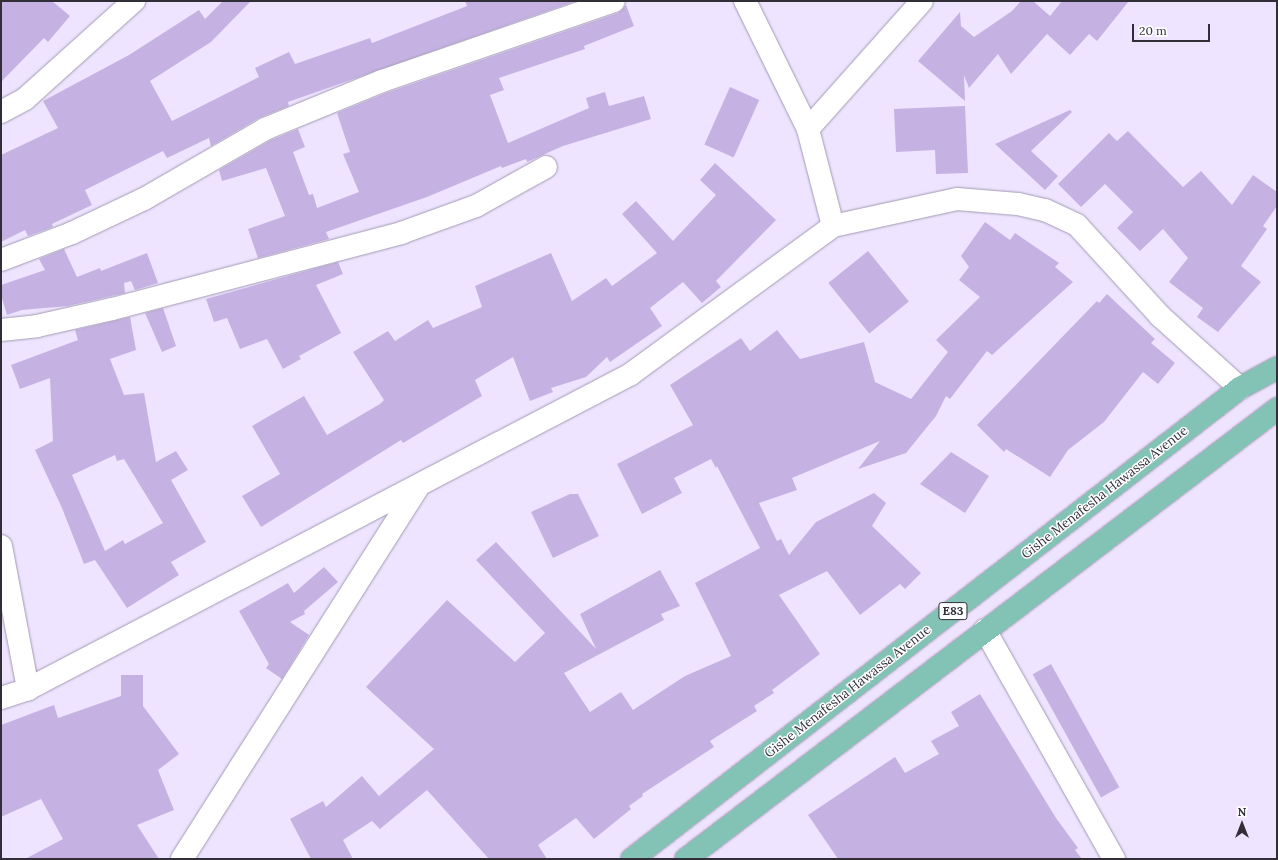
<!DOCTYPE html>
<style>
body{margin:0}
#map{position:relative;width:1278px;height:860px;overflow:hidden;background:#eee4ff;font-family:Lora,serif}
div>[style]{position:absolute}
.building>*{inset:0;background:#c5b2e3;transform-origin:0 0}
.roads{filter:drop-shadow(0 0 1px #a299b2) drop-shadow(0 0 1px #a299b2)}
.minor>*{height:22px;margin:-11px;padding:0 11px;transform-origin:11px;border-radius:11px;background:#fff}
.primary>*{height:22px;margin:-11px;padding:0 11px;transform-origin:11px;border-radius:11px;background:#83c3b6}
span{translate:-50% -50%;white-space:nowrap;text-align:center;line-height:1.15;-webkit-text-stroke:3px #fff;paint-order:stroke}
.shield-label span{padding:1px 3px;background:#fff;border:1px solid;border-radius:3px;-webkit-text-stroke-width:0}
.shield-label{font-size:12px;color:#312e38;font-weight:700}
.street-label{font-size:13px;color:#312e38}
.frame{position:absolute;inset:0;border:2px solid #312e38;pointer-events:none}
.north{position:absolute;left:1222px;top:804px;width:40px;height:40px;-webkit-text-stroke:3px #fff;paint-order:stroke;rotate:0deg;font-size:11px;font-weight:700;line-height:16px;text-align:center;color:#312e38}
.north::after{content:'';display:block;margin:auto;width:14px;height:18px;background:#312e38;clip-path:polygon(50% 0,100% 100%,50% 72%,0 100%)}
.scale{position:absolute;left:1132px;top:24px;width:78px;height:18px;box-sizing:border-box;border:2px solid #312e38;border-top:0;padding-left:5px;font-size:12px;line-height:14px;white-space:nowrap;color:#312e38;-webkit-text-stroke:3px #fff;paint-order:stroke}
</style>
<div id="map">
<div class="building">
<div style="clip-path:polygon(1px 1px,52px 1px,70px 16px,48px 42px,44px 38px,1px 82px)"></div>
<div style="clip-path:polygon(223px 1px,251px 1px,211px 42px,150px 81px,172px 121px,259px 77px,255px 68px,289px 52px,295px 64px,370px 38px,372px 43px,467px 6px,465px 1px,576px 1px,288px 102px,289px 106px,259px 118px,211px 146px,209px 138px,167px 158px,163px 151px,85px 190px,92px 205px,52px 224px,53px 227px,28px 236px,25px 230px,1px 242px,1px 155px,58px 128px,43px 101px,129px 55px,199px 10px,205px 19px)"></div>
<div style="clip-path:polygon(1021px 1px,1033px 1px,1050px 16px,1062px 1px,1129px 1px,1097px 41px,1089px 34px,1070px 55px,1047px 34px,1011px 74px,998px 54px,969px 88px,964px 75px,965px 101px,918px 61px,960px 12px,961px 26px,974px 37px,1012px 11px)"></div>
<div style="clip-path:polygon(626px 5px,634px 26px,584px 46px,585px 49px,499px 78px,504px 90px,490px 95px,508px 143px,589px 108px,586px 98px,605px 92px,609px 106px,644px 96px,651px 119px,563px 146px,527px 162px,526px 159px,502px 168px,501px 166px,427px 197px,326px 232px,329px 239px,258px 258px,248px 229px,285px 216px,266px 168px,222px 181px,219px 170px,271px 140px,298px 129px,305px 147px,293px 152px,309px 195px,313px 194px,317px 208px,359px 192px,343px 154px,350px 152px,337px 113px,386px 93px,618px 13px)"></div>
<div style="left:730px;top:87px;width:32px;height:63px;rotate:24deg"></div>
<div style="clip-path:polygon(965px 106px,968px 173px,936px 174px,935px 150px,896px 152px,894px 109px)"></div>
<div style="clip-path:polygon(1070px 110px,1072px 112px,1031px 151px,1058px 176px,1045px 190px,995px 144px)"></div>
<div style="clip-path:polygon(1128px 131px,1183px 187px,1201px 171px,1232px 205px,1253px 175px,1277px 192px,1277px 206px,1263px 226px,1267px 229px,1241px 266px,1261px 282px,1218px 332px,1197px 317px,1203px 308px,1169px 282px,1188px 258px,1163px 229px,1140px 251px,1117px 228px,1133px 212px,1105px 184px,1081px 207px,1058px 184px,1109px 133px,1117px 141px)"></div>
<div style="clip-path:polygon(715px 163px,776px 220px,716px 281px,721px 287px,702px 303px,683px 282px,650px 308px,662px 326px,610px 362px,607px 357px,586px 377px,551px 388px,553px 392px,530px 401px,513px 357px,475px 380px,482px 396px,403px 443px,401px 440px,261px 527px,242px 496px,280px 474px,252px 426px,304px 396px,327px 435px,380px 404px,384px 400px,353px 352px,388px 331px,395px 341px,428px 320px,433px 328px,482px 307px,475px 286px,551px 253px,572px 301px,606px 278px,612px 286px,657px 253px,622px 214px,636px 201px,673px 241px,716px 195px,700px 180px)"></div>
<div style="clip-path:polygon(985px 222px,1010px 240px,1015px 233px,1059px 263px,1055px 267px,1073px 282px,992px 355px,987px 351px,950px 399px,946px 396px,936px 416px,906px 453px,858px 469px,880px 441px,792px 478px,797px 490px,759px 503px,777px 541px,781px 539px,789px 555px,816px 522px,874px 493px,886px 503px,872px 526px,921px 573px,905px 589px,900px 584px,860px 615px,827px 571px,779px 595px,820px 654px,772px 690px,774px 693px,754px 706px,757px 711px,710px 741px,714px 747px,642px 794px,643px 796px,629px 806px,631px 809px,594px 839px,576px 818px,538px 845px,547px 859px,489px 859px,427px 790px,380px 829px,372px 821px,343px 840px,353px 859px,311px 859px,290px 819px,323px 801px,326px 807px,362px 776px,379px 796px,434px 749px,366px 687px,447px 600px,515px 662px,545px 633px,476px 560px,496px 542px,596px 649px,580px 614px,660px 570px,680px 606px,661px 614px,664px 620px,564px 673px,590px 712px,621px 692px,633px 710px,685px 676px,731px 656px,695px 583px,760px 548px,717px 466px,716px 468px,711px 459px,674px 478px,682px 493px,642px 514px,617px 464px,693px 425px,670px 385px,741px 338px,750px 351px,777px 330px,800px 359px,864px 342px,875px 382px,911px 399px,948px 352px,936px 340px,980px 297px,959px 280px,969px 267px,961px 256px)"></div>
<div style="clip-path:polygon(64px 249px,77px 277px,100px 268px,101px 271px,147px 253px,158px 283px,135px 290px,131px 281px,124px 283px,125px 293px,68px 306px,22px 310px,7px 315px,1px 295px,1px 285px,45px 270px,39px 259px)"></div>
<div style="left:868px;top:251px;width:65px;height:51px;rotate:51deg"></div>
<div style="clip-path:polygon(338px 262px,343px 274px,316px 285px,341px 333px,299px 356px,301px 359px,283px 369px,267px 339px,240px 349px,227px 318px,214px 322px,206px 299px)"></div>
<div style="clip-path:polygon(1107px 294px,1155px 339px,1151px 343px,1175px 363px,1158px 384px,1143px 372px,1104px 422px,1068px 450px,1050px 477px,1006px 449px,1004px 452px,977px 425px,1097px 301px,1099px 303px)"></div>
<div style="clip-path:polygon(163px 308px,176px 346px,162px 352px,145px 313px)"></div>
<div style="clip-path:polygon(evenodd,130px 317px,136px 350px,110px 359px,124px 395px,144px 393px,156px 462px,176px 451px,188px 470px,171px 480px,206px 542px,171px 562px,179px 575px,127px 608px,95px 560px,84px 564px,62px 508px,35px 450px,53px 441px,50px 378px,20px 389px,11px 365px,78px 340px,75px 330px,130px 317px,115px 455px,117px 461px,124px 459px,163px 523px,125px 544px,123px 540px,105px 551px,72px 475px,115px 455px)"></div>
<div style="clip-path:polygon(951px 452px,989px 476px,965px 513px,920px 484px)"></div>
<div style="clip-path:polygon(570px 494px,578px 494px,599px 536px,553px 558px,531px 512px)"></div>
<div style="clip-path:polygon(324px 567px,338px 582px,304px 611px,305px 614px,290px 622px,309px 635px,282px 679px,266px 668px,269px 664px,239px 611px,288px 583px,294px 593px)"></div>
<div style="left:1051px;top:664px;width:141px;height:21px;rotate:61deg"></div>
<div style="clip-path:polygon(121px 675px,143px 675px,143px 706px,179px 754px,158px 770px,174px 810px,137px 825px,159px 859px,25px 859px,63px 839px,41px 799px,1px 817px,1px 725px,54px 705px,58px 718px,121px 696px)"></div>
<div style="clip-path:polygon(980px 694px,1056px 818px,1078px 848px,1075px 850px,1082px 859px,838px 859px,808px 815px,895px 757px,905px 773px,939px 754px,931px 741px,959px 726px,951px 712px)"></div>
</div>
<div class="roads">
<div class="minor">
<div style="left:1px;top:112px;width:27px;rotate:-28deg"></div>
<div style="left:25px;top:99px;width:147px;rotate:-42deg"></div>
<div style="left:808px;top:129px;width:171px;rotate:-48.3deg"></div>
<div style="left:833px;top:226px;width:127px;rotate:-12.3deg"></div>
<div style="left:957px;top:199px;width:61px;rotate:4.7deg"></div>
<div style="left:1018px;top:204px;width:28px;rotate:13deg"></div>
<div style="left:1045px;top:210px;width:35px;rotate:25deg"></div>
<div style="left:1077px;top:225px;width:123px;rotate:47.6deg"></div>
<div style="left:1160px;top:316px;width:108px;rotate:42deg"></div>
<div style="left:1px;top:260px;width:76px;rotate:-20.8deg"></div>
<div style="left:72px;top:233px;width:80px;rotate:-25.3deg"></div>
<div style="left:144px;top:199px;width:140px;rotate:-30deg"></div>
<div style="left:265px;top:129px;width:126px;rotate:-22.3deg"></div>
<div style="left:382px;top:81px;width:245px;rotate:-19deg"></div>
<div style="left:1px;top:330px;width:36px;rotate:-6deg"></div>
<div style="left:37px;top:326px;width:77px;rotate:-12.8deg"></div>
<div style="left:112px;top:309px;width:299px;rotate:-14.7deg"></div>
<div style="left:401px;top:233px;width:80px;rotate:-19.8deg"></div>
<div style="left:476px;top:206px;width:80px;rotate:-29.1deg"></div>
<div style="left:1px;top:546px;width:146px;rotate:79.3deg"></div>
<div style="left:985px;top:630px;width:263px;rotate:60.6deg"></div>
<div style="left:1px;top:698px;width:28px;rotate:-18deg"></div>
<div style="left:28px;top:689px;width:680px;rotate:-27.58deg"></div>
<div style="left:631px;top:374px;width:250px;rotate:-36.2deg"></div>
<div style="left:833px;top:226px;width:100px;rotate:-104.5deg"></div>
<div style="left:808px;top:129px;width:143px;rotate:-116.2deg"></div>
<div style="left:182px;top:859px;width:439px;rotate:-57.6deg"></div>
</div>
<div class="primary">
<div style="left:632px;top:859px;width:769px;rotate:-37.76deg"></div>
<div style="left:1240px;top:388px;width:42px;rotate:-28.4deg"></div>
<div style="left:686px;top:859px;width:743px;rotate:-37.29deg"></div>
</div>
</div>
<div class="shield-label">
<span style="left:953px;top:611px">E83</span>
</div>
<div class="street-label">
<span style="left:1105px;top:493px;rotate:-38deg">Gishe Menafesha Hawassa Avenue</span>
<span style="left:848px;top:692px;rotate:-38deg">Gishe Menafesha Hawassa Avenue</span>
</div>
<div class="frame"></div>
<div class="north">N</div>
<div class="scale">20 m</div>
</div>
